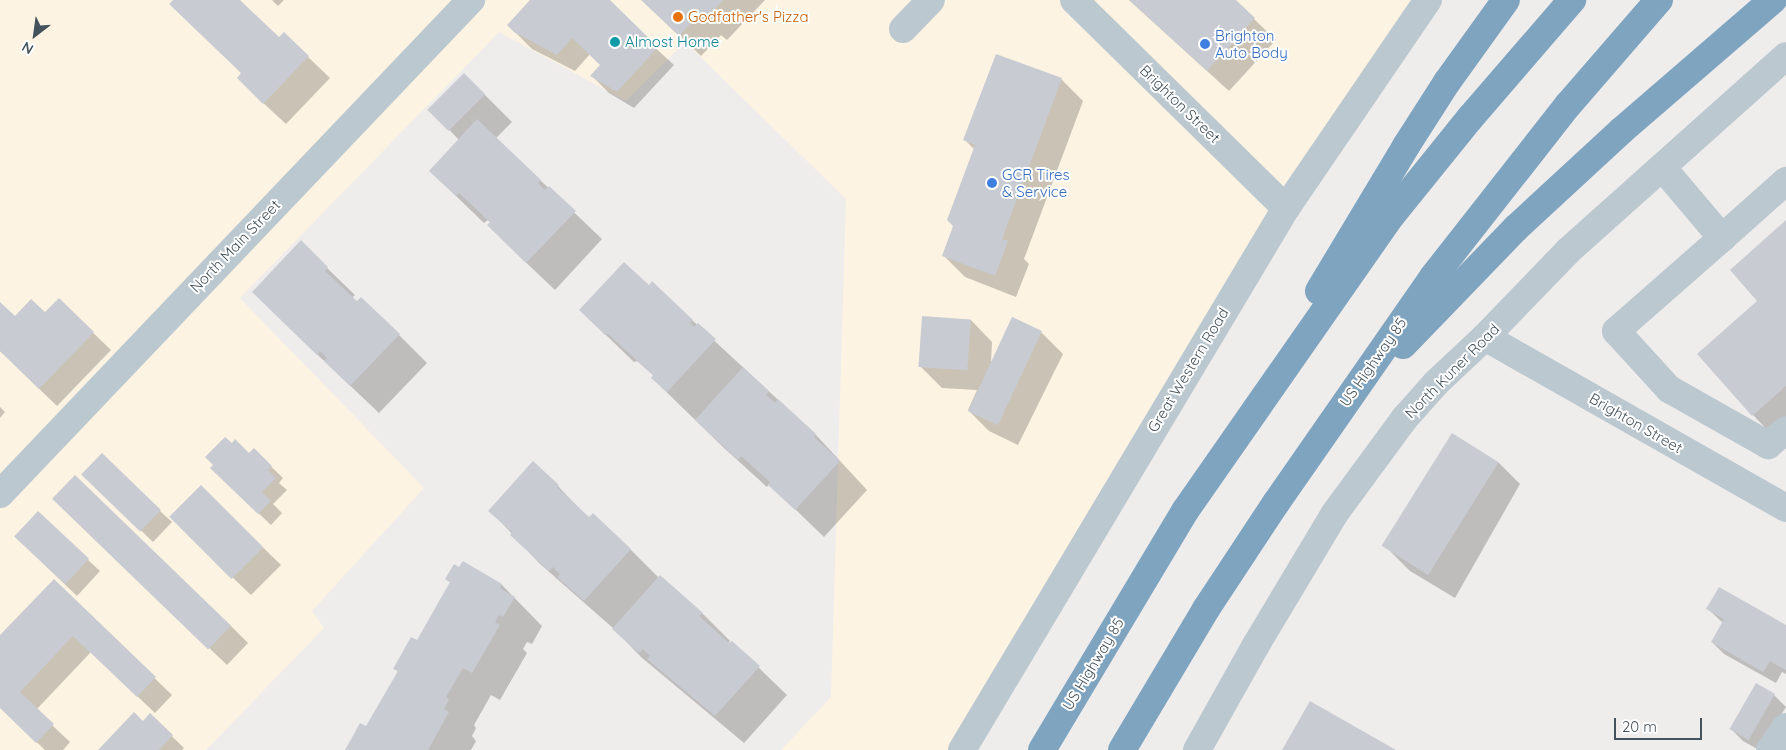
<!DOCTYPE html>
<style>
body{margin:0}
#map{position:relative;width:1786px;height:750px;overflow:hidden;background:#efecec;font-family:Quicksand,sans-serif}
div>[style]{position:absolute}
.commercial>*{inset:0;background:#fdf3e2}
.shadow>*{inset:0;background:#0003}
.building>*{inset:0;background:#c8ccd2;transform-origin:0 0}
.minor>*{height:28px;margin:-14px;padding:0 14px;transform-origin:14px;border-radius:14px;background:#bbc8d0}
.highway>*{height:28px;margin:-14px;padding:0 14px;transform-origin:14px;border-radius:14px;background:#7fa4c0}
.dots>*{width:14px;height:14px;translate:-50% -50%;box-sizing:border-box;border:2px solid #fff;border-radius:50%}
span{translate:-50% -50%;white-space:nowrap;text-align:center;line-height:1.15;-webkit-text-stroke:4px #fff;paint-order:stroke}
.food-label{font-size:15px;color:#c56008}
.left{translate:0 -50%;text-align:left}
.shop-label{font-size:15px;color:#366cbe}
.culture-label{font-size:15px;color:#0d838f}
.street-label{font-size:15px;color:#43525b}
.north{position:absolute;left:10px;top:10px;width:50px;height:50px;-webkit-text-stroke:4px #fff;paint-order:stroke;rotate:210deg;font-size:14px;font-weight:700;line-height:20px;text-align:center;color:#43525b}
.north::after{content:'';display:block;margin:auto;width:18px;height:22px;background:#43525b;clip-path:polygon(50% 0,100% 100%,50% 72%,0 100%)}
.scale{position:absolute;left:1614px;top:718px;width:88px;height:22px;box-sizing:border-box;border:2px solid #43525b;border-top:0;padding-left:6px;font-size:15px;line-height:18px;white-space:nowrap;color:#43525b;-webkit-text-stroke:4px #fff;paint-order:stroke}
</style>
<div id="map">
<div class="commercial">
<div style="clip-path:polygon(0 0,1428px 0,962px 750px,781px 750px,831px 697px,846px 199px,685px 42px,626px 101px,499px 32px,240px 298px,424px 488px,312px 611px,324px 628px,206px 750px,0 750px)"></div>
</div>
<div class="shadow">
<div style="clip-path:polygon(175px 0,239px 0,279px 39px,284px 34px,330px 78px,286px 124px,260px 100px,242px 74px)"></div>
<div style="clip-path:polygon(272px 0,284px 0,278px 6px)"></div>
<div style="clip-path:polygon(532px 0,603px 0,674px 65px,634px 108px,609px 93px,592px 76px,602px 66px,590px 54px,575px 71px,532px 49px,508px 25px)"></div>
<div style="clip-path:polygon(642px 0,765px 0,727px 40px,721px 35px,701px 56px)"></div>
<div style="clip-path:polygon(1129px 0,1234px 0,1276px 40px,1229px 91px)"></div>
<div style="clip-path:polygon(464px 74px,512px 122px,496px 138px,602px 239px,555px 290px,516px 253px,491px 223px,488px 220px,484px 223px,430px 171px,459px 140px,429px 109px)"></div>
<div style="clip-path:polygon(1061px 79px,1083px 101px,1024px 259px,1029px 264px,1016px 297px,965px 277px,943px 255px,954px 226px,975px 150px,965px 140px)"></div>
<div style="clip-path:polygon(1786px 222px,1786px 426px,1774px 437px,1753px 415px,1759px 301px)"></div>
<div style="clip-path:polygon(327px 268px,355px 295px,352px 298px,399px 335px,427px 363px,379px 413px,281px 320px)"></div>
<div style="clip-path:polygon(652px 283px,816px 435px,867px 490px,824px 537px,769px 484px,767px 487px,724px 448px,652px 378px,654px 376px,637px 361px,634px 362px,580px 310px,649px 286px)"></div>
<div style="clip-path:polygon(59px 300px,111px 350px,57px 406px,0 351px,0 304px,15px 318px,45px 314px)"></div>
<div style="clip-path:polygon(971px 320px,992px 342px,991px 362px,1041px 332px,1063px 354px,1018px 445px,989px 431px,968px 410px,977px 390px,942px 388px,920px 366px)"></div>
<div style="clip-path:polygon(0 407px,5px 412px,0 418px)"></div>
<div style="clip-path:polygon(1452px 435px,1499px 463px,1520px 484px,1455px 598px,1410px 571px,1388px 549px)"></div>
<div style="clip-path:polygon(232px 444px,249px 455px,254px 450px,283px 478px,279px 483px,287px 490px,273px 504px,282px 513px,271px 525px,223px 480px)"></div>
<div style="clip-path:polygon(95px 486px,160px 511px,172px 522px,153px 542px)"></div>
<div style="clip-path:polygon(558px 486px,585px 515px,630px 549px,659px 578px,702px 613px,730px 641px,726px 645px,732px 642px,787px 695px,744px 743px,641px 657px,614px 629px,539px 563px,490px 510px)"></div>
<div style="clip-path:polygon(201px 487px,281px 565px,251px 595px,188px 535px)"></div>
<div style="clip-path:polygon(71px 516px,231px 626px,248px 643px,227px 665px)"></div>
<div style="clip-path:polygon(27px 548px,88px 560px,100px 571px,77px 596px)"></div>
<div style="clip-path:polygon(463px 563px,502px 585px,542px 626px,532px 644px,527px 642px,523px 649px,527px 653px,500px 700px,491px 695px,474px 725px,476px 728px,472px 736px,476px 741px,471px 750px,346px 750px,366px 728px,398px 672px,395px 668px,417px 642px,451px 583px,446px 579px,460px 569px)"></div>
<div style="clip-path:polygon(54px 581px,172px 695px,155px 713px,91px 652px,36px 710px,70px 742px,63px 750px,45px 750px,0 707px,0 637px)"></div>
<div style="clip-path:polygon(1708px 609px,1786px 627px,1786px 674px,1782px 672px,1776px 683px,1724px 654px,1712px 642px,1723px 623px)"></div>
<div style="clip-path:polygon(1774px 695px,1786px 707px,1759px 750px,1743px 741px,1731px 729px)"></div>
<div style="clip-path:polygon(150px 715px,184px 748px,182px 750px,100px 750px,143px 723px)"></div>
</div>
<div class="building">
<div style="clip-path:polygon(173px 0,240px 0,279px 37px,284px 32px,309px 56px,263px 104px,237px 78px,241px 73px,169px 4px)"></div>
<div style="clip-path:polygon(530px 0,610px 0,658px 47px,617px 92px,590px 76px,600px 65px,572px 38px,557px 55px,514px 32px,507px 25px)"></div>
<div style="clip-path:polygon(641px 0,723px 0,705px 19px,699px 14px,679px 36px)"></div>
<div style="clip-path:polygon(1129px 0,1236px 0,1255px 18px,1207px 71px)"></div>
<div style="clip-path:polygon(996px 54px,1062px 78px,1002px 239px,1008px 241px,995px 276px,942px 256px,953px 226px,947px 220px,975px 145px,963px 140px)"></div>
<div style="left:464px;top:73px;width:30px;height:52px;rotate:45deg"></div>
<div style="clip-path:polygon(477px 119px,541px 180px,538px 183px,545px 190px,549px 186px,576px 211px,526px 263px,487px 225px,490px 222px,459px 193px,456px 196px,429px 171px)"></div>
<div style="clip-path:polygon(1786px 220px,1786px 386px,1752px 416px,1697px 354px,1757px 301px,1730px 270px)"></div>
<div style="clip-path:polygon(301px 240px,328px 267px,325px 271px,357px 301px,361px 297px,400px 334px,350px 386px,324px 361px,327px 358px,320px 351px,317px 355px,252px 292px)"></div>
<div style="clip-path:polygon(624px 262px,649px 285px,652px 281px,693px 320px,690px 323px,694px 327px,698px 323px,716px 339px,667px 392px,651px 378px,653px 375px,608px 334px,605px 335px,579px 310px)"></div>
<div style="clip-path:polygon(59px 298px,94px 332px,39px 389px,0 351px,0 302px,15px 316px,31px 299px,45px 312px)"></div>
<div style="left:922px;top:316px;width:49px;height:51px;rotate:4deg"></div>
<div style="left:1012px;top:317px;width:33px;height:104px;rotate:25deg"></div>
<div style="clip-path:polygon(743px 367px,769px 391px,766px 395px,775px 403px,778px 399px,816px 434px,814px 437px,840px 461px,795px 510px,768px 485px,770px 482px,741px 456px,738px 460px,695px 420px)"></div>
<div style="left:1452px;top:433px;width:55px;height:133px;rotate:32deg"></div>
<div style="clip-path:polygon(225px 437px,232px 443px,235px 439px,249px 453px,254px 448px,272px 466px,268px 470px,276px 478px,262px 492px,271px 501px,258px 514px,210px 468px,213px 465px,205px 457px)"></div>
<div style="left:102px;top:453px;width:82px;height:30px;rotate:44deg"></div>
<div style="clip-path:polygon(533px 461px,559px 485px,557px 487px,589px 517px,593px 513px,631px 549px,584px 601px,557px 577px,560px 574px,553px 567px,549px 571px,510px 535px,512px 532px,488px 511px)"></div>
<div style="left:75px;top:475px;width:217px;height:33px;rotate:44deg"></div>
<div style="left:201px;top:485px;width:88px;height:45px;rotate:45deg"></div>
<div style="left:38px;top:511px;width:70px;height:35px;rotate:43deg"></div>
<div style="clip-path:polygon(463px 561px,502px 584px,500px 588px,515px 597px,503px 617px,499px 615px,495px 622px,500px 625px,472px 673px,463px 668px,446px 697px,449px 699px,444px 709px,449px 712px,428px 750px,345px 750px,360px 723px,366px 726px,398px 671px,393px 669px,411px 637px,417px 640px,450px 582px,445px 579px,454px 564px,459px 567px)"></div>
<div style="clip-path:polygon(660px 575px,703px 613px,699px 616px,729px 643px,732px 641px,760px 666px,715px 716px,647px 659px,650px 656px,643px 649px,639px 653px,612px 629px)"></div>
<div style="clip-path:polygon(54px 579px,156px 677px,137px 697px,73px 636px,20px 692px,54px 724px,36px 743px,0 708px,0 635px)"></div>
<div style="clip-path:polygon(1719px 587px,1786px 625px,1786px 670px,1770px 661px,1763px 672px,1711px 642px,1724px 619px,1706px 609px)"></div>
<div style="left:1756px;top:683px;width:22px;height:53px;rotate:30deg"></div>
<div style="clip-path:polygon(1310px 701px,1396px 750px,1282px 750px)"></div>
<div style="clip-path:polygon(134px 712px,143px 721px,150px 713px,173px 735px,159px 750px,98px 750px)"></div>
</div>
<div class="minor">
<div style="left:1074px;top:0;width:297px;rotate:44.5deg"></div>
<div style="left:903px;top:29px;width:40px;rotate:-46deg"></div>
<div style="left:1662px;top:167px;width:93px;rotate:49.8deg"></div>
<div style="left:1722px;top:238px;width:86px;rotate:-41.7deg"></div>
<div style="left:1722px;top:238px;width:141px;rotate:138.7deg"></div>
<div style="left:1616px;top:331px;width:79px;rotate:47.6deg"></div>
<div style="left:1669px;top:389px;width:114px;rotate:29.5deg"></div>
<div style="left:1768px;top:445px;width:23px;rotate:-40deg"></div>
<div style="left:1485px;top:337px;width:346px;rotate:29.6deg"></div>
<div style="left:0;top:494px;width:683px;rotate:-46.37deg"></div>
<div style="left:962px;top:750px;width:631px;rotate:-59.13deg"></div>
<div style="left:1286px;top:208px;width:252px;rotate:-55.7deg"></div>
<div style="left:1197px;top:750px;width:120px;rotate:-60.7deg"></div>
<div style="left:1256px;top:645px;width:154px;rotate:-59.1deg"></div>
<div style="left:1335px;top:513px;width:117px;rotate:-53.7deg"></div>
<div style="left:1404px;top:419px;width:48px;rotate:-48.4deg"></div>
<div style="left:1436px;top:383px;width:67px;rotate:-43.2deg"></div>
<div style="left:1485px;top:337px;width:120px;rotate:-46deg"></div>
<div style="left:1568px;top:251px;width:292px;rotate:-41.8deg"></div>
<div style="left:1770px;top:750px;width:28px;rotate:-55deg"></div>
</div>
<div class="highway">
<div style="left:1319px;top:291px;width:169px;rotate:-59deg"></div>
<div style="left:1406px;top:146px;width:76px;rotate:-57.4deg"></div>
<div style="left:1447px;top:82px;width:101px;rotate:-54.3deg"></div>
<div style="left:1403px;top:345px;width:163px;rotate:-46deg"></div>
<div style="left:1516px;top:228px;width:143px;rotate:-42.7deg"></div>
<div style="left:1621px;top:131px;width:201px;rotate:-40.8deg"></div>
<div style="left:1042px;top:750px;width:279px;rotate:-59.1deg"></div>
<div style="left:1185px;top:511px;width:360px;rotate:-55.1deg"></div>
<div style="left:1391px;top:216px;width:127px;rotate:-51.1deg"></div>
<div style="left:1471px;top:117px;width:155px;rotate:-49.2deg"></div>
<div style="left:1122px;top:750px;width:164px;rotate:-59.2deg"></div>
<div style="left:1206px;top:609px;width:127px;rotate:-56.6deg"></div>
<div style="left:1276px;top:503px;width:275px;rotate:-55.2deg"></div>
<div style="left:1433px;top:277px;width:219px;rotate:-51.9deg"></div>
<div style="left:1568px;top:105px;width:139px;rotate:-49.1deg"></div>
</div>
<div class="dots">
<div style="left:678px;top:17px;background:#e8710a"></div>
<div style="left:615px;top:42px;background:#0f9aa8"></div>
<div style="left:1205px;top:44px;background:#3f7fe0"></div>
<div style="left:992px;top:183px;background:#3f7fe0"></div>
</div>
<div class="food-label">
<span class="left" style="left:688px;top:17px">Godfather's Pizza</span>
</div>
<div class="shop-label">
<span class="left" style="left:1215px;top:44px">Brighton<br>Auto Body</span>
<span class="left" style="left:1002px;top:183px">GCR Tires<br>&amp; Service</span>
</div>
<div class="culture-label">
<span class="left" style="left:625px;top:42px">Almost Home</span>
</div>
<div class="street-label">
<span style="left:1180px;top:104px;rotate:44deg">Brighton Street</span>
<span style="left:235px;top:246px;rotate:-46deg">North Main Street</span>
<span style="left:1373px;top:362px;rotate:-55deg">US Highway 85</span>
<span style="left:1188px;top:370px;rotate:-59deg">Great Western Road</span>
<span style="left:1452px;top:371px;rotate:-45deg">North Kuner Road</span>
<span style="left:1636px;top:423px;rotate:30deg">Brighton Street</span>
<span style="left:1093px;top:664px;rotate:-59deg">US Highway 85</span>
</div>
<div class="north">N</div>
<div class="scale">20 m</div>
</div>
